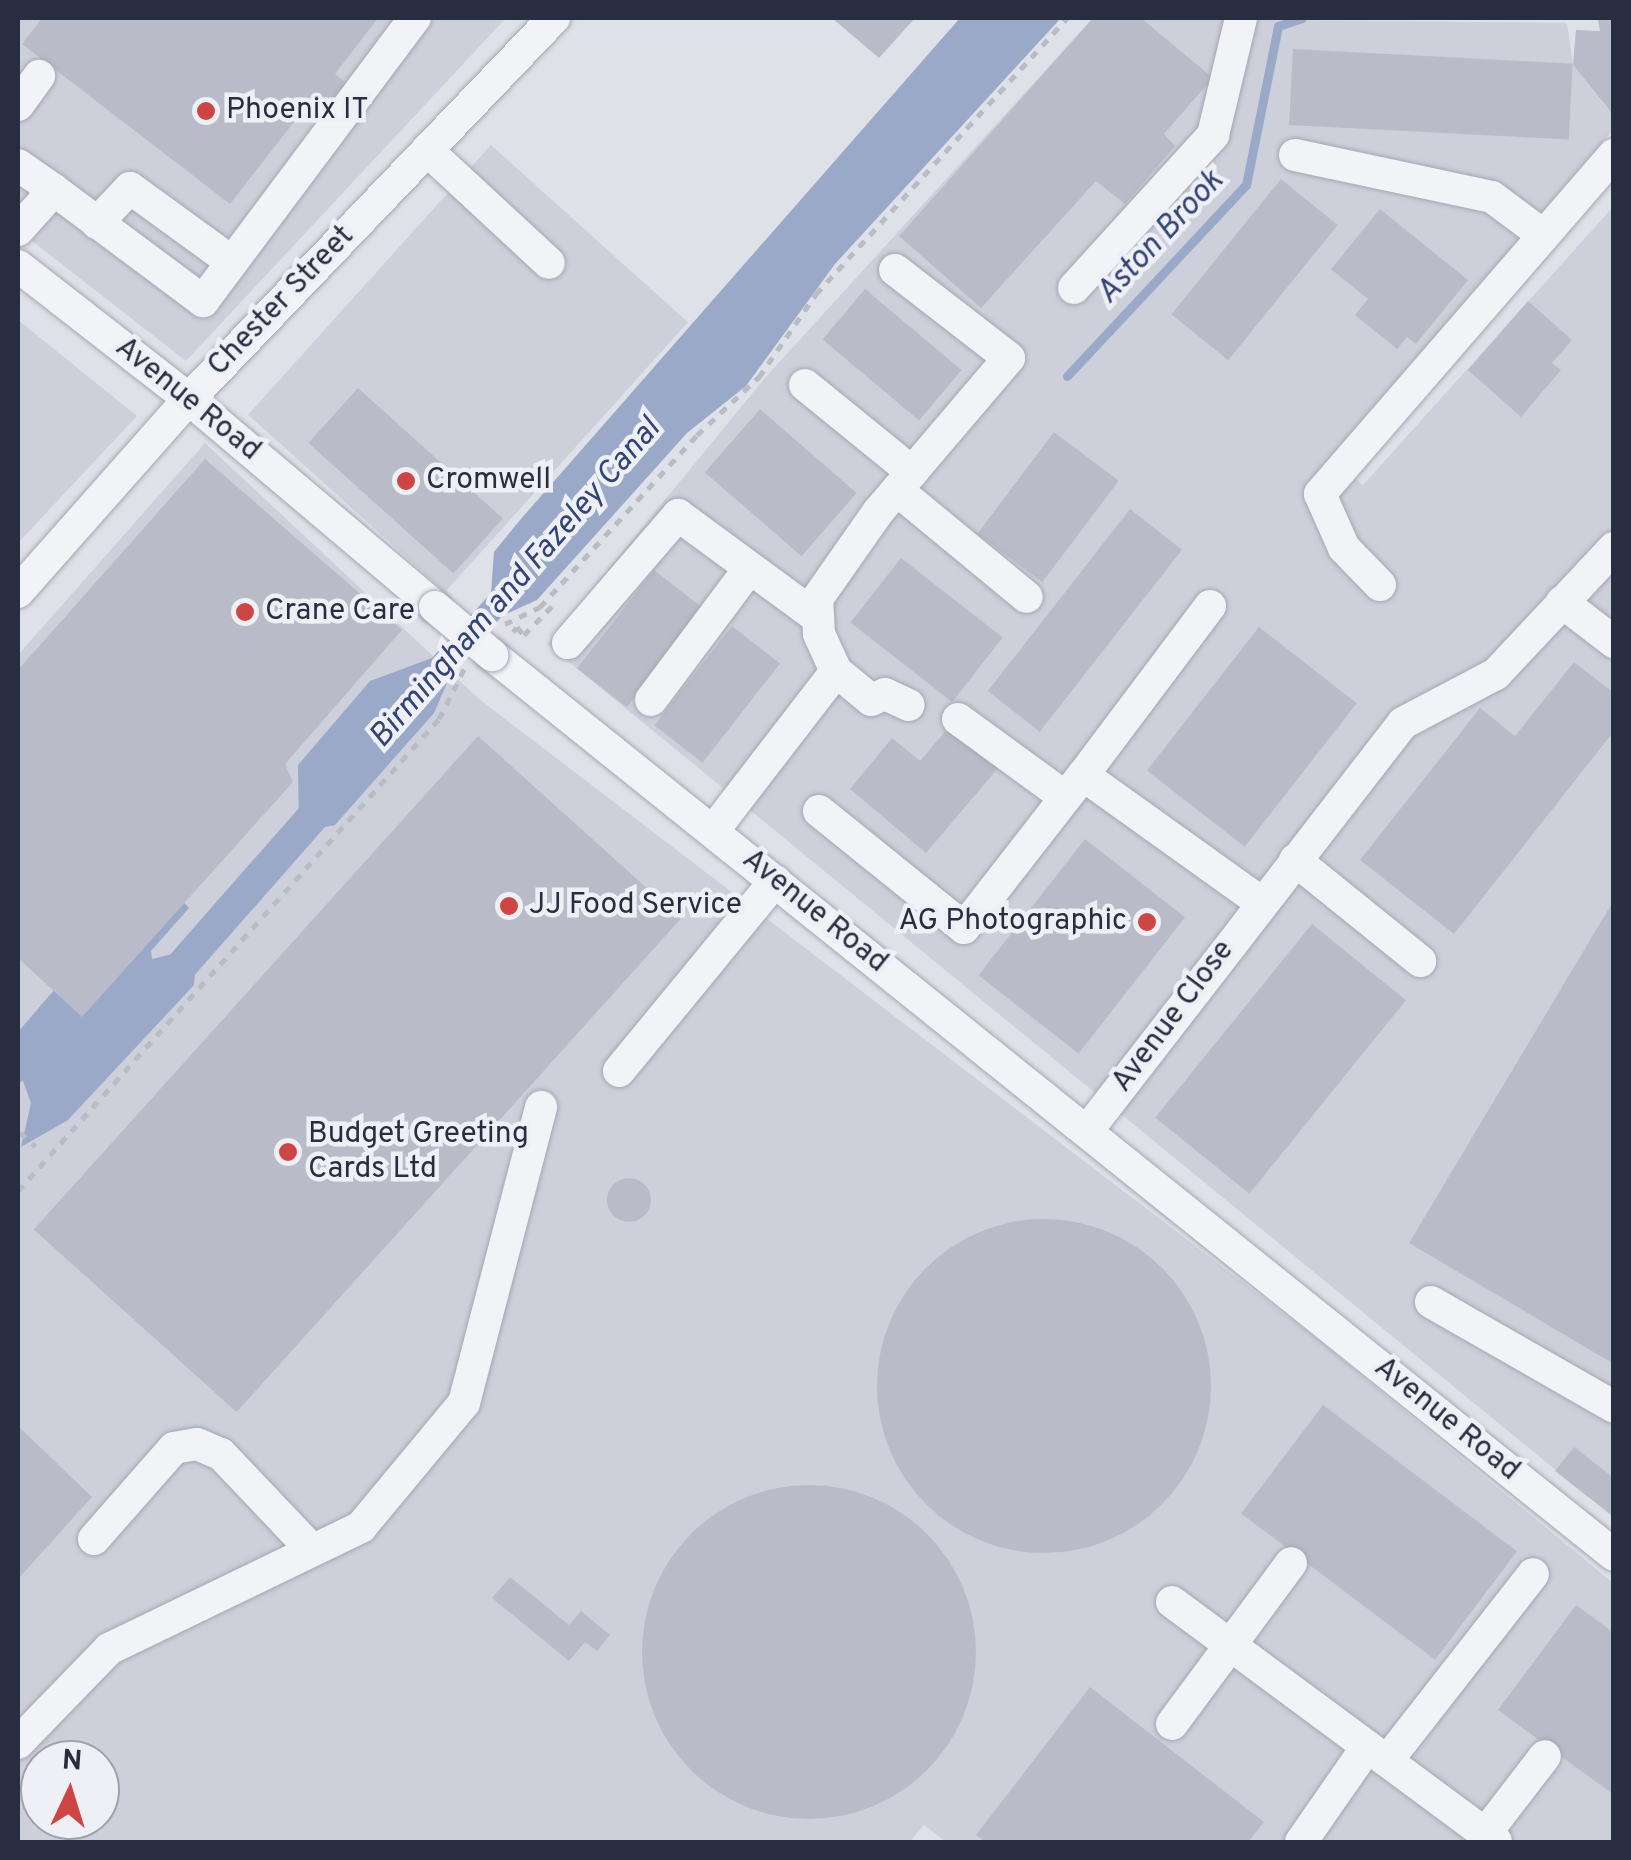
<!DOCTYPE html>
<style>
body{margin:0}
#map{position:relative;width:1631px;height:1860px;overflow:hidden;background:#dfe1e8;font-family:Overpass,sans-serif}
div>[style]{position:absolute}
.built>*{inset:0;background:#cdd0da;transform-origin:0 0}
.water>*{inset:0;background:#9aa9c8}
.stream>*{height:9px;margin:-4.5px;padding:0 4.5px;transform-origin:4.5px;border-radius:4.5px;background:#9aa9c8}
.canal>*{height:32px;margin:-16px;padding:0 16px;transform-origin:16px;border-radius:16px;background:#9aa9c8}
.building>*{inset:0;background:#b9bcc8;transform-origin:0 0}
.round{border-radius:50%}
.path>*{height:5px;margin-top:-2.5px;transform-origin:0;background:repeating-linear-gradient(90deg,#b9bcc3 0 8px,transparent 0 16px)}
.roads{filter:drop-shadow(0 0 2px #a4a7b2) drop-shadow(0 0 2px #a4a7b2)}
.minor>*{height:32px;margin:-16px;padding:0 16px;transform-origin:16px;border-radius:16px;background:#f2f3f7}
.bridges{filter:drop-shadow(0 0 2px #a4a7b2) drop-shadow(0 0 2px #a4a7b2)}
.minor-bridge>*{height:32px;margin:-16px;padding:0 16px;transform-origin:16px;border-radius:16px;background:#f2f3f7}
.dots>*{width:28px;height:28px;translate:-50% -50%;box-sizing:border-box;border:5px solid #eff0f6;border-radius:50%}
span{translate:-50% -50%;white-space:nowrap;text-align:center;line-height:1.15;-webkit-text-stroke:9px #eff0f6;paint-order:stroke}
.poi-label{font-size:30px;color:#282d3f}
.left{translate:0 -50%;text-align:left}
.right{translate:-100% -50%;text-align:right}
.street-label{font-size:30px;color:#282d3f}
.water-label{font-size:32px;color:#324473;font-style:italic}
.frame{position:absolute;inset:0;border:20px solid #282d3f;pointer-events:none}
.north{position:absolute;left:20px;top:1740px;width:100px;height:100px;box-sizing:border-box;background:#eff0f6;border:2px solid #9fa2ad;border-radius:50%;rotate:4deg;font-size:28px;font-weight:700;line-height:40px;text-align:center;color:#282d3f}
.north::after{content:'';display:block;margin:auto;width:35px;height:45px;background:#ce4644;clip-path:polygon(50% 0,100% 100%,50% 72%,0 100%)}
</style>
<div id="map">
<div class="built">
<div style="clip-path:polygon(18px 18px,506px 18px,186px 361px,18px 230px)"></div>
<div style="clip-path:polygon(1093px 18px,1567px 23px,1573px 65px,1613px 116px,1613px 130px,1332px 458px,1363px 485px,1613px 207px,1613px 1517px,547px 644px,764px 379px)"></div>
<div style="left:491px;top:145px;width:265px;height:363px;rotate:42deg"></div>
<div style="clip-path:polygon(18px 320px,137px 416px,18px 543px)"></div>
<div style="clip-path:polygon(evenodd,205px 443px,479px 699px,1321px 1342px,1613px 1583px,1613px 1842px,946px 1842px,924px 1825px,910px 1842px,18px 1842px,18px 655px,205px 443px,40px 1760px,100px 1760px,100px 1820px,40px 1820px,40px 1760px)"></div>
</div>
<div class="water">
<div style="clip-path:polygon(960px 18px,1061px 18px,835px 264px,746px 386px,687px 433px,537px 600px,502px 616px,451px 674px,434px 713px,335px 825px,299px 832px,298px 765px,370px 681px,432px 658px,491px 593px,494px 552px,520px 520px)"></div>
<div style="clip-path:polygon(182px 900px,189px 908px,151px 951px,152px 959px,197px 948px,194px 985px,68px 1120px,21px 1147px,31px 1103px,23px 1081px,18px 1083px,18px 1032px,55px 989px)"></div>
</div>
<div class="stream">
<div style="left:1067px;top:376px;width:262px;rotate:-46.9deg"></div>
<div style="left:1246px;top:185px;width:162px;rotate:-78.6deg"></div>
<div style="left:1278px;top:26px;width:25px;rotate:-18deg"></div>
</div>
<div class="canal">
<div style="left:170px;top:979px;width:241px;rotate:-48.7deg"></div>
</div>
<div class="building">
<div style="clip-path:polygon(42px 18px,378px 18px,335px 74px,346px 83px,321px 116px,307px 105px,230px 204px,22px 44px)"></div>
<div style="clip-path:polygon(832px 18px,915px 18px,879px 58px)"></div>
<div style="clip-path:polygon(1093px 18px,1141px 18px,1213px 78px,1164px 134px,1175px 146px,1125px 204px,1096px 181px,981px 308px,899px 236px)"></div>
<div style="clip-path:polygon(1598px 20px,1614px 20px,1614px 116px,1573px 65px,1576px 30px,1600px 31px)"></div>
<div style="left:1293px;top:49px;width:280px;height:76px;rotate:3deg"></div>
<div style="left:1281px;top:179px;width:73px;height:174px;rotate:39deg"></div>
<div style="clip-path:polygon(1380px 209px,1468px 280px,1416px 344px,1407px 337px,1397px 349px,1355px 315px,1368px 299px,1331px 269px)"></div>
<div style="left:865px;top:289px;width:126px;height:66px;rotate:40deg"></div>
<div style="clip-path:polygon(1528px 301px,1572px 340px,1552px 363px,1561px 370px,1521px 417px,1468px 370px)"></div>
<div style="left:358px;top:388px;width:195px;height:74px;rotate:42deg"></div>
<div style="left:760px;top:409px;width:128px;height:84px;rotate:41deg"></div>
<div style="left:1054px;top:432px;width:81px;height:127px;rotate:37deg"></div>
<div style="clip-path:polygon(205px 459px,402px 630px,285px 764px,293px 782px,82px 1017px,18px 958px,18px 670px)"></div>
<div style="left:1130px;top:509px;width:66px;height:231px;rotate:38deg"></div>
<div style="left:901px;top:558px;width:129px;height:82px;rotate:38deg"></div>
<div style="left:654px;top:570px;width:63px;height:125px;rotate:38deg"></div>
<div style="left:732px;top:626px;width:61px;height:126px;rotate:38deg"></div>
<div style="left:1259px;top:627px;width:124px;height:182px;rotate:38deg"></div>
<div style="clip-path:polygon(1574px 662px,1614px 693px,1614px 731px,1454px 934px,1360px 860px,1480px 708px,1515px 736px)"></div>
<div style="clip-path:polygon(949px 727px,998px 768px,926px 853px,850px 789px,892px 738px,920px 761px)"></div>
<div style="left:478px;top:736px;width:273px;height:664px;rotate:42deg"></div>
<div style="left:1085px;top:839px;width:127px;height:173px;rotate:38deg"></div>
<div style="clip-path:polygon(1614px 900px,1614px 1364px,1409px 1243px)"></div>
<div style="left:1312px;top:924px;width:121px;height:249px;rotate:39deg"></div>
<div class="round" style="left:607px;top:1178px;width:44px;height:44px"></div>
<div class="round" style="left:877px;top:1219px;width:334px;height:334px"></div>
<div style="left:1323px;top:1405px;width:243px;height:136px;rotate:37deg"></div>
<div style="clip-path:polygon(18px 1426px,92px 1497px,18px 1579px)"></div>
<div style="clip-path:polygon(1574px 1447px,1614px 1478px,1614px 1517px,1555px 1471px)"></div>
<div class="round" style="left:642px;top:1485px;width:334px;height:334px"></div>
<div style="clip-path:polygon(510px 1577px,569px 1625px,581px 1611px,610px 1635px,597px 1651px,585px 1642px,569px 1661px,492px 1598px)"></div>
<div style="clip-path:polygon(1576px 1605px,1614px 1633px,1614px 1795px,1498px 1710px)"></div>
<div style="clip-path:polygon(1090px 1687px,1264px 1822px,1248px 1842px,986px 1842px,976px 1835px)"></div>
</div>
<div class="path">
<div style="left:505px;top:624px;width:39px;rotate:-26deg"></div>
<div style="left:540px;top:607px;width:233px;rotate:-47.6deg"></div>
<div style="left:697px;top:435px;width:85px;rotate:-43.1deg"></div>
<div style="left:759px;top:377px;width:101px;rotate:-55.5deg"></div>
<div style="left:816px;top:294px;width:373px;rotate:-47.7deg"></div>
<div style="left:513px;top:632px;width:6px;rotate:-51deg"></div>
<div style="left:517px;top:627px;width:11px;rotate:49deg"></div>
<div style="left:524px;top:635px;width:40px;rotate:-46deg"></div>
<div style="left:20px;top:1132px;width:21px;rotate:43deg"></div>
<div style="left:18px;top:1191px;width:632px;rotate:-48.27deg"></div>
<div style="left:439px;top:719px;width:56px;rotate:-63.4deg"></div>
</div>
<div class="roads">
<div class="minor">
<div style="left:18px;top:105px;width:36px;rotate:-54deg"></div>
<div style="left:427px;top:150px;width:166px;rotate:42.8deg"></div>
<div style="left:1295px;top:155px;width:201px;rotate:12deg"></div>
<div style="left:1492px;top:197px;width:64px;rotate:36.7deg"></div>
<div style="left:18px;top:165px;width:44px;rotate:34.8deg"></div>
<div style="left:97px;top:223px;width:48px;rotate:-46.7deg"></div>
<div style="left:130px;top:188px;width:126px;rotate:36deg"></div>
<div style="left:18px;top:230px;width:54px;rotate:-48deg"></div>
<div style="left:54px;top:190px;width:186px;rotate:36.7deg"></div>
<div style="left:203px;top:301px;width:354px;rotate:-53.2deg"></div>
<div style="left:18px;top:266px;width:217px;rotate:37.9deg"></div>
<div style="left:189px;top:399px;width:322px;rotate:40.2deg"></div>
<div style="left:1074px;top:288px;width:207px;rotate:-47.7deg"></div>
<div style="left:1213px;top:135px;width:120px;rotate:-76.5deg"></div>
<div style="left:805px;top:385px;width:138px;rotate:39.1deg"></div>
<div style="left:897px;top:490px;width:168px;rotate:39.5deg"></div>
<div style="left:1380px;top:585px;width:52px;rotate:-134.2deg"></div>
<div style="left:1344px;top:548px;width:59px;rotate:-114deg"></div>
<div style="left:1320px;top:494px;width:449px;rotate:-49.1deg"></div>
<div style="left:18px;top:592px;width:258px;rotate:-48.5deg"></div>
<div style="left:189px;top:399px;width:528px;rotate:-46.23deg"></div>
<div style="left:1562px;top:602px;width:66px;rotate:37.6deg"></div>
<div style="left:1210px;top:606px;width:211px;rotate:126.9deg"></div>
<div style="left:1083px;top:775px;width:220px;rotate:35.6deg"></div>
<div style="left:568px;top:643px;width:169px;rotate:-49.3deg"></div>
<div style="left:678px;top:515px;width:174px;rotate:36.3deg"></div>
<div style="left:492px;top:655px;width:1438px;rotate:38.73deg"></div>
<div style="left:836px;top:671px;width:45px;rotate:39.6deg"></div>
<div style="left:871px;top:700px;width:15px;rotate:-23deg"></div>
<div style="left:885px;top:694px;width:26px;rotate:25deg"></div>
<div style="left:651px;top:700px;width:164px;rotate:-53.2deg"></div>
<div style="left:958px;top:719px;width:132px;rotate:36.1deg"></div>
<div style="left:819px;top:811px;width:186px;rotate:38.9deg"></div>
<div style="left:964px;top:928px;width:194px;rotate:-52.1deg"></div>
<div style="left:713px;top:831px;width:202px;rotate:-52.4deg"></div>
<div style="left:836px;top:671px;width:41px;rotate:-114.7deg"></div>
<div style="left:819px;top:634px;width:35px;rotate:-93deg"></div>
<div style="left:817px;top:599px;width:106px;rotate:-55deg"></div>
<div style="left:878px;top:512px;width:202px;rotate:-49.6deg"></div>
<div style="left:1009px;top:358px;width:144px;rotate:-142.3deg"></div>
<div style="left:1295px;top:860px;width:161px;rotate:38.9deg"></div>
<div style="left:619px;top:1071px;width:246px;rotate:-50.6deg"></div>
<div style="left:1087px;top:1131px;width:516px;rotate:-52.24deg"></div>
<div style="left:1403px;top:723px;width:105px;rotate:-27.8deg"></div>
<div style="left:1496px;top:674px;width:173px;rotate:-46.9deg"></div>
<div style="left:1431px;top:1302px;width:211px;rotate:29.8deg"></div>
<div style="left:94px;top:1539px;width:121px;rotate:-48.7deg"></div>
<div style="left:174px;top:1448px;width:23px;rotate:-10deg"></div>
<div style="left:197px;top:1444px;width:26px;rotate:23deg"></div>
<div style="left:221px;top:1454px;width:132px;rotate:46.5deg"></div>
<div style="left:1172px;top:1602px;width:403px;rotate:36.5deg"></div>
<div style="left:1172px;top:1724px;width:200px;rotate:-53.5deg"></div>
<div style="left:18px;top:1743px;width:131px;rotate:-45.9deg"></div>
<div style="left:109px;top:1649px;width:280px;rotate:-25.8deg"></div>
<div style="left:361px;top:1527px;width:161px;rotate:-50.3deg"></div>
<div style="left:464px;top:1403px;width:306px;rotate:-75.4deg"></div>
<div style="left:1387px;top:1761px;width:237px;rotate:-52deg"></div>
<div style="left:1485px;top:1834px;width:98px;rotate:-52.4deg"></div>
<div style="left:1301px;top:1842px;width:116px;rotate:-55.2deg"></div>
</div>
</div>
<div class="bridges">
<div class="minor-bridge">
<div style="left:435px;top:607px;width:75px;rotate:40.1deg"></div>
</div>
</div>
<div class="dots">
<div style="left:206px;top:111px;background:#ce4644"></div>
<div style="left:406px;top:481px;background:#ce4644"></div>
<div style="left:245px;top:612px;background:#ce4644"></div>
<div style="left:509px;top:906px;background:#ce4644"></div>
<div style="left:1147px;top:922px;background:#ce4644"></div>
<div style="left:288px;top:1152px;background:#ce4644"></div>
</div>
<div class="poi-label">
<span class="left" style="left:226px;top:111px">Phoenix IT</span>
<span class="left" style="left:426px;top:481px">Cromwell</span>
<span class="left" style="left:265px;top:612px">Crane Care</span>
<span class="left" style="left:529px;top:906px">JJ Food Service</span>
<span class="right" style="left:1127px;top:922px">AG Photographic</span>
<span class="left" style="left:308px;top:1152px">Budget Greeting<br>Cards Ltd</span>
</div>
<div class="street-label">
<span style="left:282px;top:302px;rotate:-46deg">Chester Street</span>
<span style="left:187px;top:400px;rotate:39deg">Avenue Road</span>
<span style="left:814px;top:912px;rotate:39deg">Avenue Road</span>
<span style="left:1174px;top:1017px;rotate:-53deg">Avenue Close</span>
<span style="left:1446px;top:1420px;rotate:39deg">Avenue Road</span>
</div>
<div class="water-label">
<span style="left:1161px;top:238px;rotate:-47deg">Aston Brook</span>
<span style="left:516px;top:584px;rotate:-49deg">Birmingham and Fazeley Canal</span>
</div>
<div class="frame"></div>
<div class="north">N</div>
</div>
